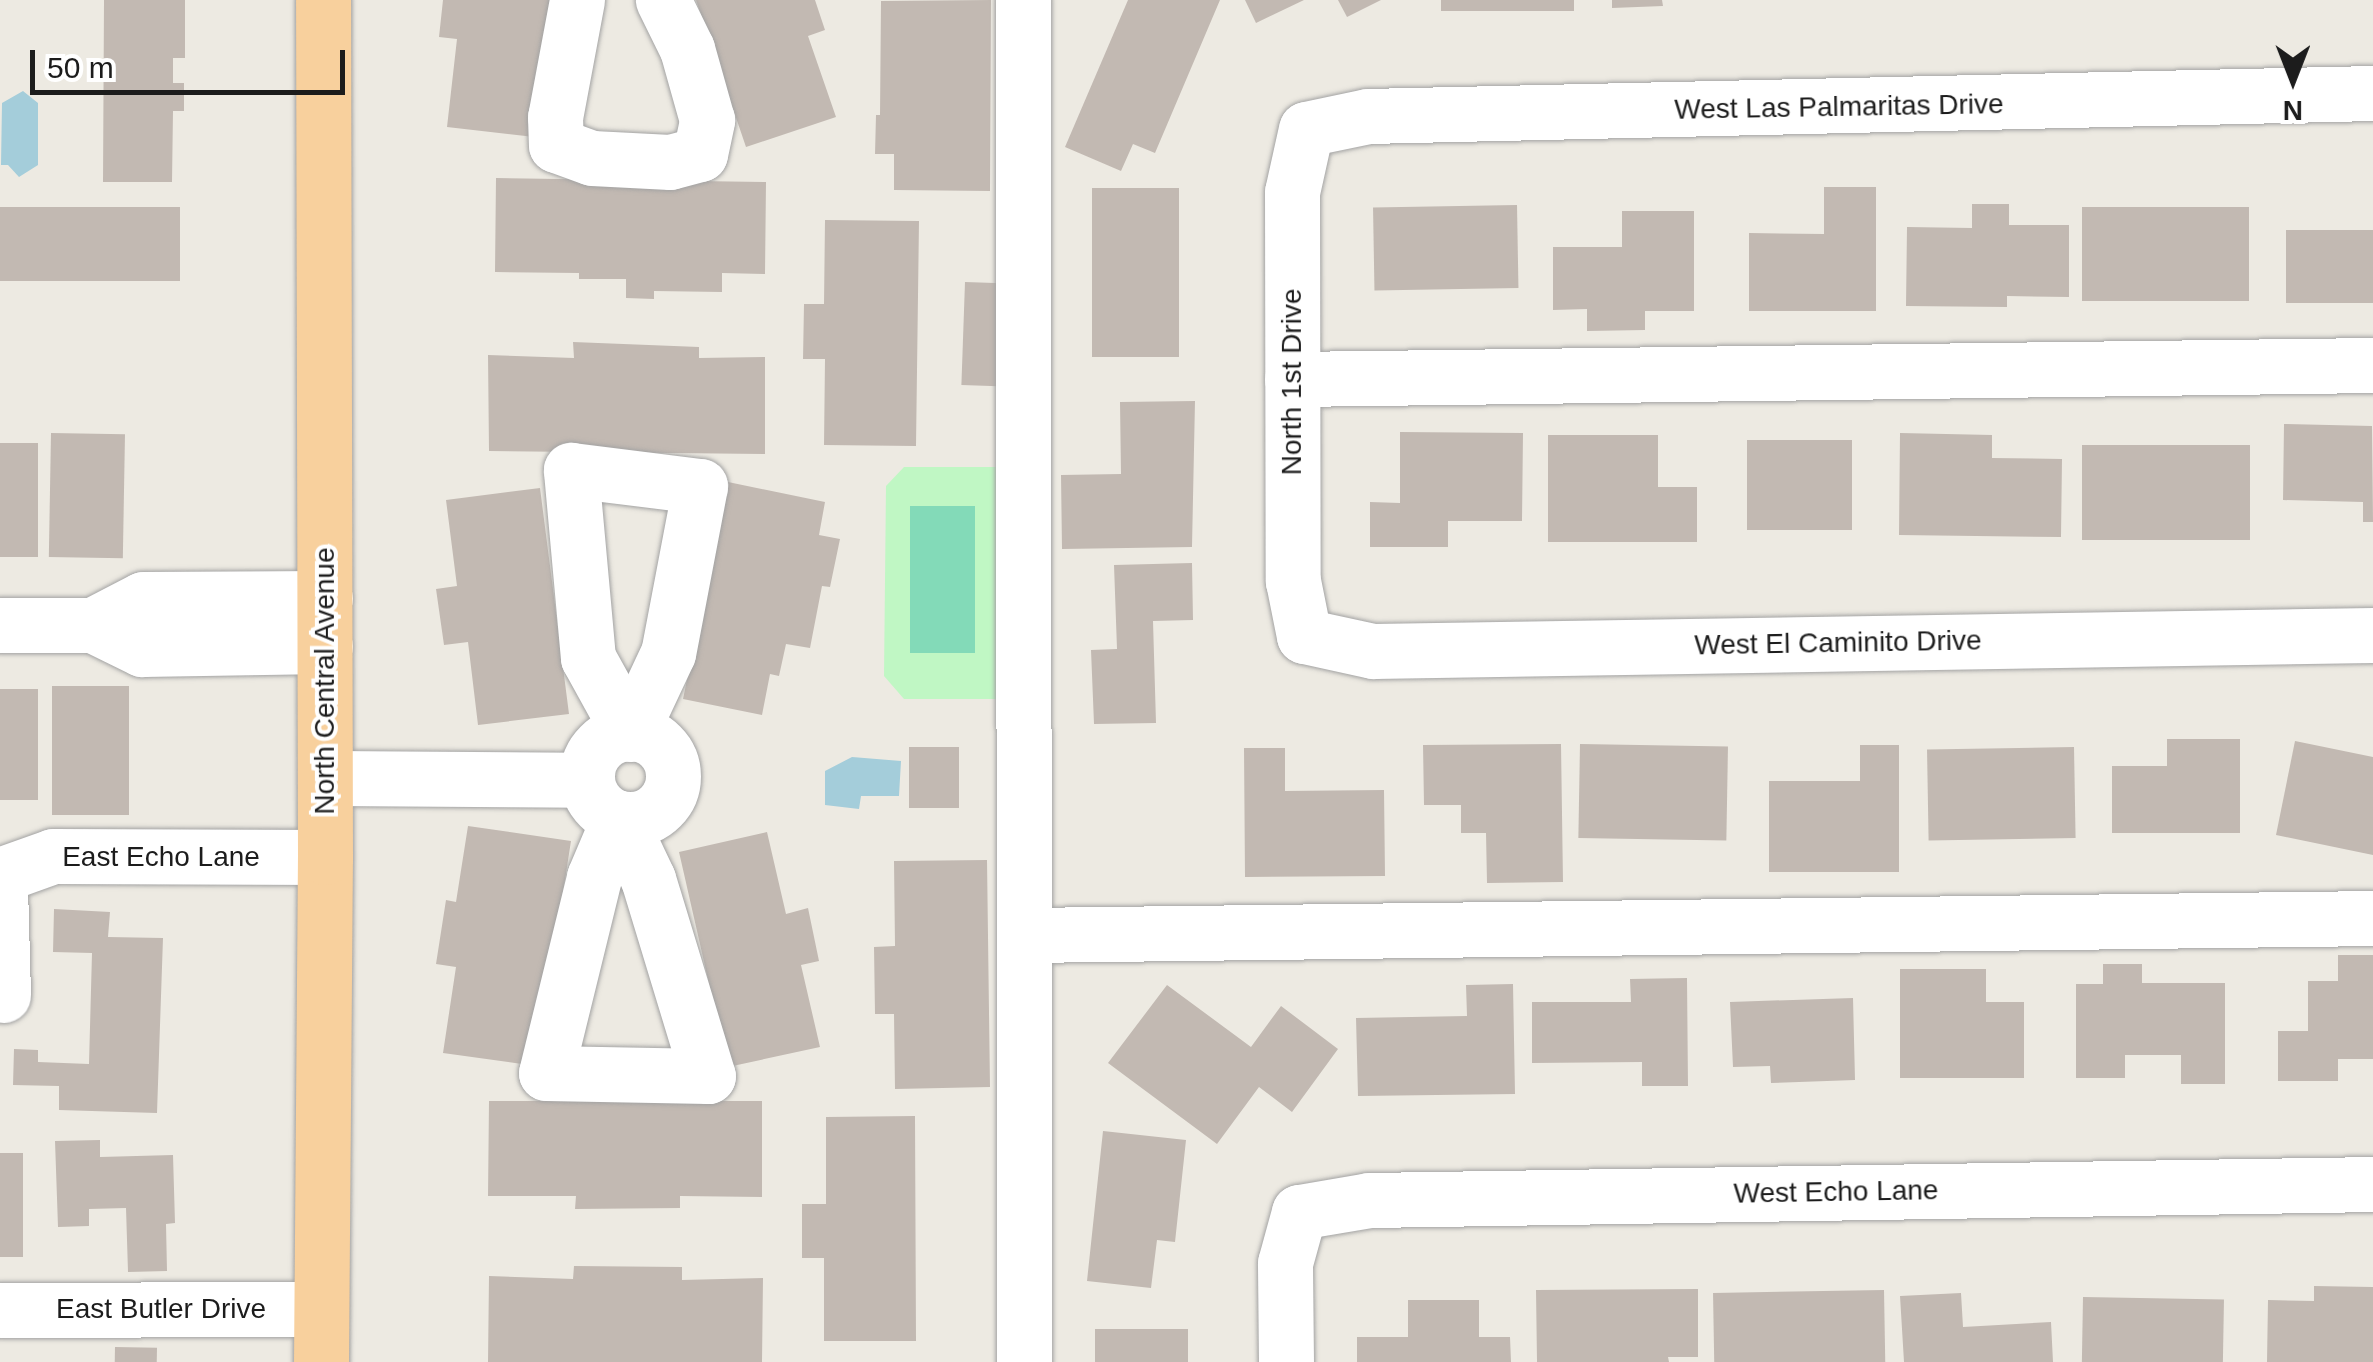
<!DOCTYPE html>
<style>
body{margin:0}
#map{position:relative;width:2373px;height:1362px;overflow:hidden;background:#edeae2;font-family:Helvetica,sans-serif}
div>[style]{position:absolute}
.park>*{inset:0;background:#c0f7c4}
.pitch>*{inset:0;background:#83dab8;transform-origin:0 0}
.water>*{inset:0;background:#a4cdda}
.building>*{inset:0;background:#c2b9b2;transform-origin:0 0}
.roads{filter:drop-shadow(0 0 2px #a3a3a3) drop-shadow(0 0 2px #a3a3a3)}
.minor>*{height:55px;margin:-27.5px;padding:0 27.5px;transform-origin:27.5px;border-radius:27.5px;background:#fff}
.minor>.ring{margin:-27.5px;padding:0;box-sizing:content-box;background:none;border:55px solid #fff;border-radius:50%}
.major>*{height:55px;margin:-27.5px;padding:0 27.5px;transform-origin:27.5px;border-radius:27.5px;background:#f8d09d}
span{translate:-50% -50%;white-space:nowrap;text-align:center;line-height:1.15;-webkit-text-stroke:8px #fff;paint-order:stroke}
.street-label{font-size:28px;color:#1c1c1c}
.north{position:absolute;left:2243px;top:30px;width:100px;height:100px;-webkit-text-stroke:8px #fff;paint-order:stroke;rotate:180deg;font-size:28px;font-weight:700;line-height:40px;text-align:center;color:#1c1c1c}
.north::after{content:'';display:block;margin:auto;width:35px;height:45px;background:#1c1c1c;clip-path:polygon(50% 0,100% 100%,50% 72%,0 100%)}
.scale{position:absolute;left:30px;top:50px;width:315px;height:45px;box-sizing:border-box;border:5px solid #1c1c1c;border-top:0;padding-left:12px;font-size:30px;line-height:35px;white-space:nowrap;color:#1c1c1c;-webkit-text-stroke:8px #fff;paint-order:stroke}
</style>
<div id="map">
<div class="park">
<div style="clip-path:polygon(904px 467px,1002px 467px,1002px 699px,904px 699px,884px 676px,886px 486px)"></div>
</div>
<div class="pitch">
<div style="left:910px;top:506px;width:65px;height:147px"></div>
</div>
<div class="water">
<div style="clip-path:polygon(23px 91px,38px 103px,38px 165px,19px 177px,8px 165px,1px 165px,2px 103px)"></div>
<div style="clip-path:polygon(852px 757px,901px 761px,899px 796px,861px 796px,859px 809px,825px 805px,825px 771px)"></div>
</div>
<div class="building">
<div style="clip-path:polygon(104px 0,185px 0,185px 58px,173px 58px,173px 83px,184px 83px,184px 111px,173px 111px,172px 182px,103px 182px)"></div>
<div style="clip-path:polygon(443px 0,558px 0,543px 138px,447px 127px,457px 39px,439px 37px)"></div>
<div style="clip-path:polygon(696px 0,815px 0,825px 30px,808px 36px,836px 117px,746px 147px)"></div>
<div style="clip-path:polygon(991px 0,990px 191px,894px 190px,894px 154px,875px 154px,876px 115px,880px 115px,881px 1px)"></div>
<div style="clip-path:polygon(1128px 0,1220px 0,1155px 153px,1133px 144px,1121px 171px,1065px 147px)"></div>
<div style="clip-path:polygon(1245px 0,1304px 0,1256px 23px)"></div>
<div style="clip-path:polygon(1338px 0,1381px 0,1347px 17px)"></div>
<div style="left:1441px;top:0;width:133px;height:11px"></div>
<div style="clip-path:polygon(1612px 0,1662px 0,1663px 6px,1612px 8px)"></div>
<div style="clip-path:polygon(496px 178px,766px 182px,765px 274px,722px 273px,722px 292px,654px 291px,654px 299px,626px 298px,626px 279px,579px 279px,579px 273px,495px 272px)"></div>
<div style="clip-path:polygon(1824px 187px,1876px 187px,1876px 311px,1749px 311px,1749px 233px,1824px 234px)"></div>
<div style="left:1092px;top:188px;width:87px;height:169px"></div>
<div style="clip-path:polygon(1972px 204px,2009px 204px,2009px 225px,2069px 225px,2069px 297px,2007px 296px,2007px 307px,1906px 306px,1907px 227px,1972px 228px)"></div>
<div style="left:1517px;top:205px;width:83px;height:144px;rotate:89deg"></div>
<div style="left:180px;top:207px;width:74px;height:180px;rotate:90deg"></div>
<div style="left:2082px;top:207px;width:167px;height:94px"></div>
<div style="clip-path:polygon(1622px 211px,1694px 211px,1694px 311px,1645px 311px,1645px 330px,1587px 331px,1587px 309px,1553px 310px,1553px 247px,1622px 247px)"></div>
<div style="clip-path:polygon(825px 220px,919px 221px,916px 446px,824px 445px,825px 359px,803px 359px,804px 304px,824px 304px)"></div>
<div style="left:2373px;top:230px;width:73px;height:87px;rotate:90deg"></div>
<div style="left:965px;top:282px;width:37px;height:103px;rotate:2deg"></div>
<div style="clip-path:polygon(573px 342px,699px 347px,699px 358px,765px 357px,765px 454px,489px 451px,488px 355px,574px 358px)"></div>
<div style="clip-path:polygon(1195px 401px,1192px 547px,1062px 549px,1061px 475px,1121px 474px,1120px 402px)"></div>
<div style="clip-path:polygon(2284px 424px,2372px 426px,2373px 522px,2363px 522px,2363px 502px,2283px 500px)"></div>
<div style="clip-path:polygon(1400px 432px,1523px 433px,1522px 521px,1448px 521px,1448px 547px,1370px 547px,1370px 502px,1400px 503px)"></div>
<div style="left:51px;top:433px;width:74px;height:124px;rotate:1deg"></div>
<div style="clip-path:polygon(1900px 433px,1992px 435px,1992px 458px,2062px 459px,2061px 537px,1899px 535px)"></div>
<div style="clip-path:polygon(1548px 435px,1658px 435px,1658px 487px,1697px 487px,1697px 542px,1548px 542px)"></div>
<div style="left:1747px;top:440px;width:105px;height:90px"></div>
<div style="left:0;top:443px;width:38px;height:114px"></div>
<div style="left:2082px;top:445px;width:168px;height:95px"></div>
<div style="clip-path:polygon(728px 482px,825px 502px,819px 535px,840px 539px,830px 587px,822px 586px,810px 648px,786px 644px,779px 676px,770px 674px,762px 715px,683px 699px)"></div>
<div style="clip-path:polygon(540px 488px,569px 714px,478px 725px,468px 642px,444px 645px,436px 589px,457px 586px,446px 500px)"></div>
<div style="clip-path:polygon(1192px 563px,1193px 620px,1153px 621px,1156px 723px,1094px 724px,1091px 650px,1117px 649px,1114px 565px)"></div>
<div style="left:52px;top:686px;width:77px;height:129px"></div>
<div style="left:0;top:689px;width:38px;height:111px"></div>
<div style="clip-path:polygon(2167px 739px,2240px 739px,2240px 833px,2112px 833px,2112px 766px,2167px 766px)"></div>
<div style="clip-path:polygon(2295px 741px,2373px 757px,2373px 855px,2276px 835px)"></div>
<div style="clip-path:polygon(1561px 744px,1563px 882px,1487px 883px,1486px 833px,1461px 833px,1461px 805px,1424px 805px,1423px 745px)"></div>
<div style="left:1580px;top:744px;width:148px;height:94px;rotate:1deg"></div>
<div style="clip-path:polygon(1860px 745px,1899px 745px,1899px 872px,1769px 872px,1769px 781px,1860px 781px)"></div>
<div style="left:909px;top:747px;width:50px;height:61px"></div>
<div style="left:2074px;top:747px;width:91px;height:147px;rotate:89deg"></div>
<div style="clip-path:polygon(1244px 748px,1285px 748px,1285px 791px,1384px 790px,1385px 876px,1245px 877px)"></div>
<div style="clip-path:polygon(468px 826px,571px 841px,536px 1066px,443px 1053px,456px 967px,436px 964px,446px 900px,456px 902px)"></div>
<div style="clip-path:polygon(767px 832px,786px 914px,808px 908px,819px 961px,801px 965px,820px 1047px,728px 1067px,679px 852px)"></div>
<div style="clip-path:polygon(987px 860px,990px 1087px,895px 1089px,894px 1014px,875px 1014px,874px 947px,895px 946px,894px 861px)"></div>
<div style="clip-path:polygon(54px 909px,110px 912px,108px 937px,163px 938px,157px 1113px,59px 1110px,59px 1086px,13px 1085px,14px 1049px,38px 1050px,38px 1062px,89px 1064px,92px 953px,53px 952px)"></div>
<div style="clip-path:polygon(2338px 955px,2373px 955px,2373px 1059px,2338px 1059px,2338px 1081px,2278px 1081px,2278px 1031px,2308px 1031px,2308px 981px,2338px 981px)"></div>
<div style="clip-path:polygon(2103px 964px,2142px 964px,2142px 983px,2225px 983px,2225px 1084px,2181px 1084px,2181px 1055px,2125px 1055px,2125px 1078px,2076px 1078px,2076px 984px,2103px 984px)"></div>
<div style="clip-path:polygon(1900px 969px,1986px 969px,1986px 1002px,2024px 1002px,2024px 1078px,1900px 1078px)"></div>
<div style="clip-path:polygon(1687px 978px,1688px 1086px,1642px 1086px,1642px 1062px,1532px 1063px,1532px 1002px,1631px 1002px,1630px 979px)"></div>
<div style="clip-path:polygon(1513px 984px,1515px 1094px,1358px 1096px,1356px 1018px,1467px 1016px,1466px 985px)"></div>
<div style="clip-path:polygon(1167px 985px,1251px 1047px,1281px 1006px,1338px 1049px,1292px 1112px,1259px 1087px,1217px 1144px,1108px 1063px)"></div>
<div style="clip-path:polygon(1853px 998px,1855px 1080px,1771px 1083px,1770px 1066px,1733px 1067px,1730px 1002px)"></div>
<div style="clip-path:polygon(489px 1101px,762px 1101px,762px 1197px,680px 1196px,680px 1208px,575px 1209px,576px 1196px,488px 1196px)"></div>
<div style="clip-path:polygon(915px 1116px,916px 1341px,824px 1341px,824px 1258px,802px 1258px,802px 1204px,826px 1204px,826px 1117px)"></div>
<div style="clip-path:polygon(1103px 1131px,1186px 1140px,1175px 1242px,1157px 1240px,1151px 1288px,1087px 1281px)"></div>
<div style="clip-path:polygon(100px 1140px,100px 1157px,173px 1155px,175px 1223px,166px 1224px,167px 1271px,128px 1272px,126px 1208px,89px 1209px,89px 1226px,58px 1227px,55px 1141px)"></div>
<div style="left:0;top:1153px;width:23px;height:104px"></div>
<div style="clip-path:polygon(574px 1266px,682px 1267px,682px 1280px,763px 1278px,762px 1362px,488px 1362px,489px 1276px,573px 1279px)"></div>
<div style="clip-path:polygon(2314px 1286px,2373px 1287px,2373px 1362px,2267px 1362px,2268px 1300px,2314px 1301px)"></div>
<div style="clip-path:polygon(1698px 1289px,1698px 1357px,1668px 1357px,1669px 1362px,1537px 1362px,1536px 1290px)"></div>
<div style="left:1884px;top:1290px;width:72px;height:171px;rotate:89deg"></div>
<div style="clip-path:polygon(1961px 1293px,1963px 1327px,2051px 1322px,2053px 1362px,1904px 1362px,1900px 1296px)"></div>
<div style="left:2083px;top:1297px;width:141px;height:65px;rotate:1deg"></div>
<div style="clip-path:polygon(1408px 1300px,1479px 1300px,1479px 1337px,1510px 1337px,1511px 1362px,1357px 1362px,1357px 1337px,1408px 1337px)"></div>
<div style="left:1095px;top:1329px;width:93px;height:33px"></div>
<div style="left:115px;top:1347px;width:42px;height:15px;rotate:1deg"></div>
</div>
<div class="roads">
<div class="minor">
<div style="left:577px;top:0;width:119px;rotate:100.6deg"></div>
<div style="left:555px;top:117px;width:28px;rotate:88deg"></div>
<div style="left:556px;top:145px;width:38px;rotate:20deg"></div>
<div style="left:592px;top:158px;width:78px;rotate:2.9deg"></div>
<div style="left:670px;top:162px;width:31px;rotate:-15deg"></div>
<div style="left:700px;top:154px;width:35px;rotate:-78deg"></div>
<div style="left:707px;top:120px;width:74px;rotate:-105.7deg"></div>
<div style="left:687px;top:49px;width:55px;rotate:-116.1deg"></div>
<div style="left:1023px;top:0;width:1362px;rotate:89.96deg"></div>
<div style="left:2373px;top:93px;width:1005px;rotate:178.69deg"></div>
<div style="left:1368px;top:116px;width:63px;rotate:168.2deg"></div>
<div style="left:1306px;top:129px;width:65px;rotate:102.5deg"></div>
<div style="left:1292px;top:192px;width:389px;rotate:89.9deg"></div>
<div style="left:1293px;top:581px;width:56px;rotate:78.7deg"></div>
<div style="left:1304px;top:636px;width:71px;rotate:12.3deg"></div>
<div style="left:1373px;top:651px;width:1000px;rotate:-0.92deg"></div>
<div style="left:1292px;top:379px;width:1081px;rotate:-0.74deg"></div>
<div style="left:571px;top:470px;width:130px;rotate:7.1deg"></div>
<div style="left:700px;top:486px;width:170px;rotate:100.8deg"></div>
<div style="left:668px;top:653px;width:89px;rotate:115.1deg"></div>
<div style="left:630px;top:734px;width:87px;rotate:-118.9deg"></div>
<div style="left:588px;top:658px;width:189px;rotate:-95.2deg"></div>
<div style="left:0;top:625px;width:93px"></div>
<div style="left:93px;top:625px;width:55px;rotate:26.1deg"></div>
<div style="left:142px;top:649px;width:183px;rotate:-0.9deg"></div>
<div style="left:93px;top:625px;width:56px;rotate:-27.5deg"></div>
<div style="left:143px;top:599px;width:182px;rotate:-0.3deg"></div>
<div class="ring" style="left:587px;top:733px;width:31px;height:31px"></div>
<div style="left:325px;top:778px;width:262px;rotate:0.4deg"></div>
<div style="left:619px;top:818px;width:68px;rotate:64.6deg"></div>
<div style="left:648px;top:879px;width:206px;rotate:73.1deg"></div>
<div style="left:708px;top:1076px;width:162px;rotate:-178.9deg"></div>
<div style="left:546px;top:1073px;width:202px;rotate:-76.2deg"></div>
<div style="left:594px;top:877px;width:64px;rotate:-67deg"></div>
<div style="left:0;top:875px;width:56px;rotate:-19.7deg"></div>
<div style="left:53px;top:856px;width:272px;rotate:0.2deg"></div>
<div style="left:0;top:887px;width:108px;rotate:88.4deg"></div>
<div style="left:1025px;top:935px;width:1348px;rotate:-0.72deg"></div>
<div style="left:0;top:1310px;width:321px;rotate:-0.2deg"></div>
<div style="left:1286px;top:1362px;width:99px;rotate:-90.6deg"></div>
<div style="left:1285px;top:1263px;width:53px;rotate:-74.6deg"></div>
<div style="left:1299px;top:1212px;width:71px;rotate:-9.7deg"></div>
<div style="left:1369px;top:1200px;width:1004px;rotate:-0.91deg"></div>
</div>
<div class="major">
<div style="left:321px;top:1362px;width:505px;rotate:-89.55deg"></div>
<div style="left:325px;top:857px;width:857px;rotate:-90.13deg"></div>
</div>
</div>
<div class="street-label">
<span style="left:1839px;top:107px;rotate:-1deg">West Las Palmaritas Drive</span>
<span style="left:1292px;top:382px;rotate:-90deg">North 1st Drive</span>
<span style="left:1838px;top:643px;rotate:-1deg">West El Caminito Drive</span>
<span style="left:325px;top:681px;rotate:-90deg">North Central Avenue</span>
<span style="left:161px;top:857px">East Echo Lane</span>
<span style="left:1836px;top:1192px;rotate:-1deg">West Echo Lane</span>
<span style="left:161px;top:1309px">East Butler Drive</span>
</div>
<div class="north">N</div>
<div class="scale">50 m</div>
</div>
